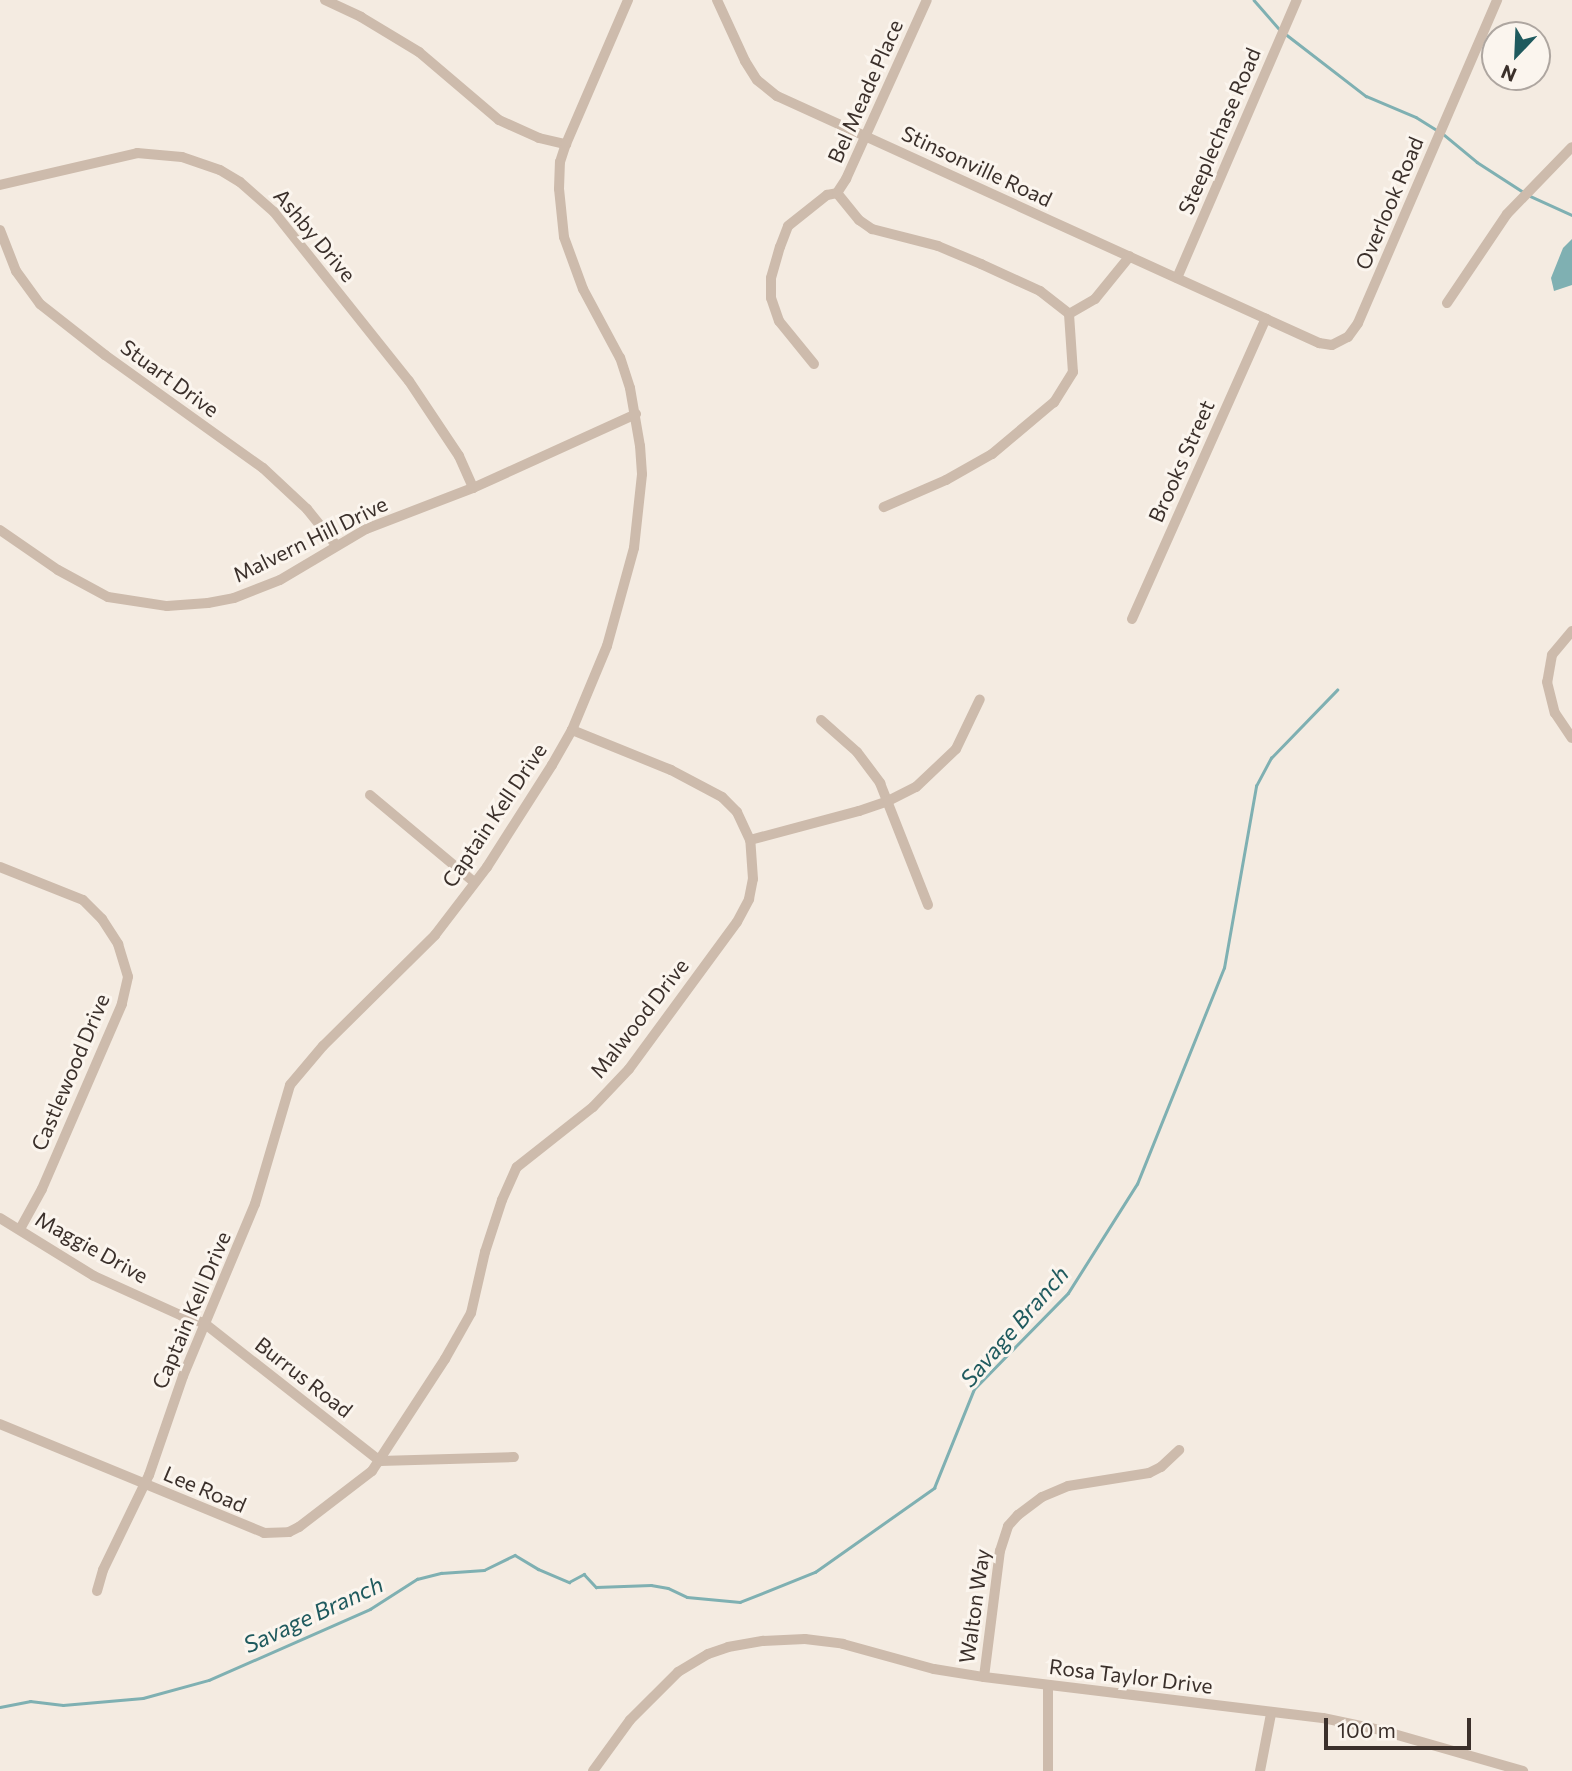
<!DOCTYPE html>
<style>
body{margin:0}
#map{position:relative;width:1572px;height:1771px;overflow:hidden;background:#f4ebe1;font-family:Commissioner,sans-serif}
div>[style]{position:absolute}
.water>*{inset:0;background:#7fb0b2}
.stream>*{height:2.5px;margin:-1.25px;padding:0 1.25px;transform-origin:1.25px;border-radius:1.25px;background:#7fb0b2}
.street>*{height:10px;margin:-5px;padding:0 5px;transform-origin:5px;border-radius:5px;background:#cdbbac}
span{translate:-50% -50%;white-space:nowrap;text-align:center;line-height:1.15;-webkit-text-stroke:6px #fbf5ee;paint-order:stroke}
.street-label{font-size:21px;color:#3b302b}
.water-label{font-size:23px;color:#1f5a5e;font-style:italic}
.north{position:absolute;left:1481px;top:21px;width:70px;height:70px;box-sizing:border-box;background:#fbf5ee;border:2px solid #aea6a0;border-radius:50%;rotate:203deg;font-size:19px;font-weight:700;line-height:28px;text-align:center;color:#3b302b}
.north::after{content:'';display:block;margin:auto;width:24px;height:32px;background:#1f5a5e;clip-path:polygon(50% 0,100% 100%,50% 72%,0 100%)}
.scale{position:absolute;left:1324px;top:1718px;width:147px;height:32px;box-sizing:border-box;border:4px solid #3b302b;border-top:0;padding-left:9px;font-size:21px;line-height:24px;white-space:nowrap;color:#3b302b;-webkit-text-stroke:5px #fbf5ee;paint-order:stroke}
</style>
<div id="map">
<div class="water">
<div style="clip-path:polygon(1572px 239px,1572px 285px,1554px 291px,1551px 278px,1563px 248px)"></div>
</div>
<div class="stream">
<div style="left:1254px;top:0;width:41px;rotate:48.9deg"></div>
<div style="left:1287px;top:35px;width:100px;rotate:37.7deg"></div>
<div style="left:1366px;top:96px;width:54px;rotate:22.8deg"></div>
<div style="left:1416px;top:117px;width:25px;rotate:32deg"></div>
<div style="left:1442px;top:133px;width:45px;rotate:39.6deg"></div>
<div style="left:1477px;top:162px;width:57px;rotate:32.9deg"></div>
<div style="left:1530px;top:196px;width:46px;rotate:24.3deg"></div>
<div style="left:0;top:1707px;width:31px;rotate:-11deg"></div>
<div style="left:30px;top:1701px;width:33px;rotate:7deg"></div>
<div style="left:63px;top:1705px;width:80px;rotate:-5deg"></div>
<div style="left:143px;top:1698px;width:68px;rotate:-15.3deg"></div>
<div style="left:209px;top:1680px;width:176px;rotate:-23.8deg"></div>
<div style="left:370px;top:1609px;width:56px;rotate:-32.6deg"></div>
<div style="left:417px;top:1579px;width:25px;rotate:-14deg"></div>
<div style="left:441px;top:1573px;width:43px;rotate:-4deg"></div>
<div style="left:484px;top:1570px;width:34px;rotate:-26deg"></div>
<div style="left:515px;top:1555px;width:27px;rotate:31deg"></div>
<div style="left:538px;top:1569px;width:34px;rotate:23deg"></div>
<div style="left:569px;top:1582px;width:17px;rotate:-28deg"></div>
<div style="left:584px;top:1574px;width:18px;rotate:47deg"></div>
<div style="left:596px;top:1587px;width:55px;rotate:-2.1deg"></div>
<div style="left:651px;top:1585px;width:17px;rotate:10deg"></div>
<div style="left:668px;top:1588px;width:21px;rotate:25deg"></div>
<div style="left:687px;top:1597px;width:53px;rotate:5.4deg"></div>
<div style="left:740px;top:1602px;width:81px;rotate:-21.8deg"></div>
<div style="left:815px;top:1572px;width:146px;rotate:-35.2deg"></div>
<div style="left:934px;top:1488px;width:107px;rotate:-68deg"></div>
<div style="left:974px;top:1389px;width:134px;rotate:-45.6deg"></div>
<div style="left:1068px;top:1293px;width:129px;rotate:-57.7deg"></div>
<div style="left:1137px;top:1184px;width:233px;rotate:-68.1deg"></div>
<div style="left:1224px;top:968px;width:185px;rotate:-80deg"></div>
<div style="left:1256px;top:786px;width:32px;rotate:-62deg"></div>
<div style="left:1271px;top:758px;width:95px;rotate:-45.9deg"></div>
</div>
<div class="street">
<div style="left:325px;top:0;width:40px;rotate:25deg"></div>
<div style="left:361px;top:17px;width:68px;rotate:31.1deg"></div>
<div style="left:419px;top:52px;width:105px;rotate:40.4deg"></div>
<div style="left:499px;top:120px;width:44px;rotate:24.2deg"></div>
<div style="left:539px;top:138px;width:28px;rotate:13deg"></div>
<div style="left:717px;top:0;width:67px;rotate:65.3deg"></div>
<div style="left:745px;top:61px;width:22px;rotate:58deg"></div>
<div style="left:757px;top:80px;width:26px;rotate:39deg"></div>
<div style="left:777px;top:96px;width:596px;rotate:24.5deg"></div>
<div style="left:1319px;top:343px;width:13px;rotate:9deg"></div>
<div style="left:1332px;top:345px;width:18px;rotate:-27deg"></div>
<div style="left:1348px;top:337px;width:17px;rotate:-54deg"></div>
<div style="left:1358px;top:323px;width:352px;rotate:-66.7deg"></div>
<div style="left:0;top:185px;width:141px;rotate:-13.1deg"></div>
<div style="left:137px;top:153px;width:45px;rotate:5.1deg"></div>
<div style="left:182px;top:157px;width:40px;rotate:18.9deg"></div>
<div style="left:220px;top:170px;width:23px;rotate:31deg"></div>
<div style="left:240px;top:182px;width:45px;rotate:41.4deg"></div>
<div style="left:274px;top:212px;width:216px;rotate:51.4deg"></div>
<div style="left:409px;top:381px;width:90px;rotate:56.3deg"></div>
<div style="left:459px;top:456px;width:35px;rotate:66deg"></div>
<div style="left:837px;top:193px;width:35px;rotate:51deg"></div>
<div style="left:859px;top:220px;width:16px;rotate:35deg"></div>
<div style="left:872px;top:229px;width:68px;rotate:14.4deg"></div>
<div style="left:938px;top:246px;width:47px;rotate:22.7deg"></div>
<div style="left:981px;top:264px;width:65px;rotate:24.6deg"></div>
<div style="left:1040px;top:291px;width:37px;rotate:38deg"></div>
<div style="left:1069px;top:314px;width:58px;rotate:86.1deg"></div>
<div style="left:1073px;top:372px;width:36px;rotate:122deg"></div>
<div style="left:1054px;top:402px;width:81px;rotate:140deg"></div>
<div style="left:992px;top:454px;width:53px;rotate:150.5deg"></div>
<div style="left:946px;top:480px;width:68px;rotate:156.5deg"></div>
<div style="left:0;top:230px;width:44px;rotate:68.7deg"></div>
<div style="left:16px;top:271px;width:41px;rotate:54deg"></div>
<div style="left:40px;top:304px;width:83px;rotate:38.1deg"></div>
<div style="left:105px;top:355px;width:194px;rotate:35.6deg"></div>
<div style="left:263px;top:468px;width:60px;rotate:43deg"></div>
<div style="left:307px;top:509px;width:46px;rotate:51.1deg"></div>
<div style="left:1177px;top:278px;width:303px;rotate:-66.7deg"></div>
<div style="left:1447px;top:303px;width:107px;rotate:-56deg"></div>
<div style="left:1507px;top:214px;width:93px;rotate:-45.9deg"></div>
<div style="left:1069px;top:314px;width:30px;rotate:-30deg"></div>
<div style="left:1095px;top:299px;width:55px;rotate:-50.9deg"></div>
<div style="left:814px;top:364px;width:55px;rotate:-129.1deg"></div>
<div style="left:779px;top:321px;width:24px;rotate:-109deg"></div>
<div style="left:771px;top:298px;width:20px;rotate:-90deg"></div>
<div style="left:771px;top:278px;width:32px;rotate:-74deg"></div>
<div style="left:780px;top:247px;width:22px;rotate:-69deg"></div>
<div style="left:788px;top:226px;width:50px;rotate:-38.5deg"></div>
<div style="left:827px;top:195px;width:10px;rotate:-11deg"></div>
<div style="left:837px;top:193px;width:17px;rotate:-57deg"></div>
<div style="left:846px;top:179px;width:196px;rotate:-65.7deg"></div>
<div style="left:0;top:530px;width:70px;rotate:34.6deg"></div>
<div style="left:58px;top:570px;width:57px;rotate:28.4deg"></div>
<div style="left:108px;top:597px;width:60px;rotate:8.7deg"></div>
<div style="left:167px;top:606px;width:41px;rotate:-4.2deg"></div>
<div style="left:208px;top:603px;width:26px;rotate:-11deg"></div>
<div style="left:234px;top:598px;width:49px;rotate:-21.4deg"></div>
<div style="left:280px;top:580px;width:100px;rotate:-30.7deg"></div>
<div style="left:366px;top:529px;width:115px;rotate:-21deg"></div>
<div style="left:473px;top:488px;width:179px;rotate:-24.4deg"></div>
<div style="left:1132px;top:619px;width:329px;rotate:-66deg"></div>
<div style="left:1572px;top:631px;width:31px;rotate:130deg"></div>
<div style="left:1552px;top:655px;width:27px;rotate:100deg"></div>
<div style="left:1547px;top:682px;width:32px;rotate:76deg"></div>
<div style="left:1555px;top:713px;width:30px;rotate:56deg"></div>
<div style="left:821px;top:720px;width:48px;rotate:41.6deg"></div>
<div style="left:857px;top:752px;width:39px;rotate:53deg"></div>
<div style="left:880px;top:783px;width:131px;rotate:68.5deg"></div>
<div style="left:370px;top:795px;width:136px;rotate:39.9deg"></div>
<div style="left:750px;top:840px;width:113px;rotate:-14.9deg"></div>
<div style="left:859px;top:811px;width:31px;rotate:-19deg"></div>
<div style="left:888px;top:801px;width:31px;rotate:-27deg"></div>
<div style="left:916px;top:787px;width:55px;rotate:-43.5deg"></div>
<div style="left:956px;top:749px;width:55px;rotate:-64.4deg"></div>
<div style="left:0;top:867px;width:89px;rotate:21.7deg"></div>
<div style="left:83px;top:900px;width:27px;rotate:45deg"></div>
<div style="left:102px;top:919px;width:30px;rotate:57deg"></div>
<div style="left:118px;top:944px;width:34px;rotate:73deg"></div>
<div style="left:128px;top:977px;width:28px;rotate:103deg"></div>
<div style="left:122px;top:1004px;width:202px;rotate:113.4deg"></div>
<div style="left:42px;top:1189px;width:46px;rotate:118.8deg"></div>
<div style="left:0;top:1218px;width:110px;rotate:31.7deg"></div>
<div style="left:94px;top:1276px;width:97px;rotate:24.4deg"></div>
<div style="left:182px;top:1316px;width:23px;rotate:18deg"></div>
<div style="left:204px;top:1323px;width:224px;rotate:38.1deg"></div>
<div style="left:0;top:1424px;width:286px;rotate:22.4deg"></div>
<div style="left:264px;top:1533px;width:25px;rotate:-2deg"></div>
<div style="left:289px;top:1532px;width:11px;rotate:-27deg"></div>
<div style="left:299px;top:1527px;width:92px;rotate:-37.5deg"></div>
<div style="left:372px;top:1471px;width:134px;rotate:-56.9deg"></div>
<div style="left:445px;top:1359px;width:53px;rotate:-60.5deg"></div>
<div style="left:471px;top:1313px;width:63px;rotate:-77.1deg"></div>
<div style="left:485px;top:1252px;width:55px;rotate:-71.9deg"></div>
<div style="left:502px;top:1200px;width:36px;rotate:-66deg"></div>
<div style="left:517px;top:1167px;width:97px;rotate:-38.3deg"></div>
<div style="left:593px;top:1107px;width:52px;rotate:-46.5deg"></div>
<div style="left:629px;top:1069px;width:182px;rotate:-53.7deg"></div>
<div style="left:737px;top:922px;width:26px;rotate:-62deg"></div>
<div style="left:749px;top:899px;width:20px;rotate:-79deg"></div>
<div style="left:753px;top:879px;width:39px;rotate:-94deg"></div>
<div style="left:750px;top:840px;width:31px;rotate:-115deg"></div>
<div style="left:737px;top:812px;width:21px;rotate:-135deg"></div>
<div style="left:722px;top:797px;width:58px;rotate:-152.1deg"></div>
<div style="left:671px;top:770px;width:107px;rotate:-158deg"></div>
<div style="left:380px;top:1461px;width:134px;rotate:-1.7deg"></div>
<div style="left:97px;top:1591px;width:22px;rotate:-74deg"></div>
<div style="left:103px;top:1570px;width:106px;rotate:-64.2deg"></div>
<div style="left:149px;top:1475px;width:105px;rotate:-71deg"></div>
<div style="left:183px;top:1376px;width:186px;rotate:-67.3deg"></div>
<div style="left:255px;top:1204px;width:124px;rotate:-73.6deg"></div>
<div style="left:290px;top:1085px;width:51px;rotate:-49.8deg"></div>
<div style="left:323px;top:1046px;width:158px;rotate:-44.7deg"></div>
<div style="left:435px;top:935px;width:86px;rotate:-52.6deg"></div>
<div style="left:487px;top:867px;width:121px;rotate:-57.5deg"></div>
<div style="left:552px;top:765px;width:40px;rotate:-60.3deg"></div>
<div style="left:572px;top:730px;width:91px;rotate:-67.4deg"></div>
<div style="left:607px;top:646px;width:102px;rotate:-74.6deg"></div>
<div style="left:634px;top:548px;width:74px;rotate:-83.8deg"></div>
<div style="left:642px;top:474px;width:28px;rotate:-94deg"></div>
<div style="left:640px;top:446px;width:59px;rotate:-99.8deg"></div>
<div style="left:630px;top:388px;width:32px;rotate:-108deg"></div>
<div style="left:620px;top:358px;width:78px;rotate:-118.2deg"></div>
<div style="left:583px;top:289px;width:55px;rotate:-110.1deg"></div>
<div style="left:564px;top:237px;width:48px;rotate:-95.9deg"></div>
<div style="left:559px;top:189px;width:27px;rotate:-88deg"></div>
<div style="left:560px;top:162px;width:19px;rotate:-72deg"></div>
<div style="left:566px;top:144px;width:157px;rotate:-66.7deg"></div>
<div style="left:984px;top:1677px;width:127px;rotate:-82.8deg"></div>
<div style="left:1000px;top:1551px;width:26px;rotate:-72deg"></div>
<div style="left:1008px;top:1526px;width:15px;rotate:-48deg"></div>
<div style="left:1018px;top:1515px;width:30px;rotate:-37deg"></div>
<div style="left:1042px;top:1497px;width:28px;rotate:-23deg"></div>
<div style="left:1068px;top:1486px;width:82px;rotate:-9.1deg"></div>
<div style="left:1149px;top:1473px;width:13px;rotate:-27deg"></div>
<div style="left:1161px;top:1467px;width:25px;rotate:-43deg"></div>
<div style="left:1048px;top:1685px;width:86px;rotate:90deg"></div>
<div style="left:593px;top:1771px;width:63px;rotate:-54deg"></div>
<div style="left:630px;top:1720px;width:68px;rotate:-45deg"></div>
<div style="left:678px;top:1672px;width:35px;rotate:-31deg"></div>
<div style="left:708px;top:1654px;width:21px;rotate:-19deg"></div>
<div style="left:728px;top:1647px;width:36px;rotate:-10deg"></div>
<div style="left:763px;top:1641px;width:42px;rotate:-2.7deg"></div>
<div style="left:805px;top:1639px;width:38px;rotate:7deg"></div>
<div style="left:843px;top:1644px;width:94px;rotate:15.4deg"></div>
<div style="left:934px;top:1669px;width:51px;rotate:9.1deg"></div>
<div style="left:984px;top:1677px;width:341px;rotate:6.9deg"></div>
<div style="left:1323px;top:1718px;width:58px;rotate:11.9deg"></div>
<div style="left:1380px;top:1730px;width:149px;rotate:16deg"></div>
<div style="left:1260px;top:1771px;width:58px;rotate:-79.1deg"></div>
</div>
<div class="street-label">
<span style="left:865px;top:91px;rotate:-66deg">Bel Meade Place</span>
<span style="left:1219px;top:131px;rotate:-67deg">Steeplechase Road</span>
<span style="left:977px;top:166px;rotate:25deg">Stinsonville Road</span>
<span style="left:1389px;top:203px;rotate:-67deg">Overlook Road</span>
<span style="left:315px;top:235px;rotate:50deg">Ashby Drive</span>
<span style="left:170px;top:378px;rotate:36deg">Stuart Drive</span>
<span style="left:1181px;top:461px;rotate:-66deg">Brooks Street</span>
<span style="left:310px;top:539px;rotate:-26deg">Malvern Hill Drive</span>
<span style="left:494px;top:815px;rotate:-56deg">Captain Kell Drive</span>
<span style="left:639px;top:1018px;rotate:-52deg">Malwood Drive</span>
<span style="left:70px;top:1072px;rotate:-67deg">Castlewood Drive</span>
<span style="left:92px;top:1247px;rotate:29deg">Maggie Drive</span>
<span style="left:191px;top:1310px;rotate:-67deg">Captain Kell Drive</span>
<span style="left:304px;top:1377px;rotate:38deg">Burrus Road</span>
<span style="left:205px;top:1489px;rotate:23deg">Lee Road</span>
<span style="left:974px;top:1606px;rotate:-82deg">Walton Way</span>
<span style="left:1131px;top:1676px;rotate:7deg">Rosa Taylor Drive</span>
</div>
<div class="water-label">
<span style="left:1014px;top:1326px;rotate:-49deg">Savage Branch</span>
<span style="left:313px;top:1614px;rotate:-25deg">Savage Branch</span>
</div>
<div class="north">N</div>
<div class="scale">100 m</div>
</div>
